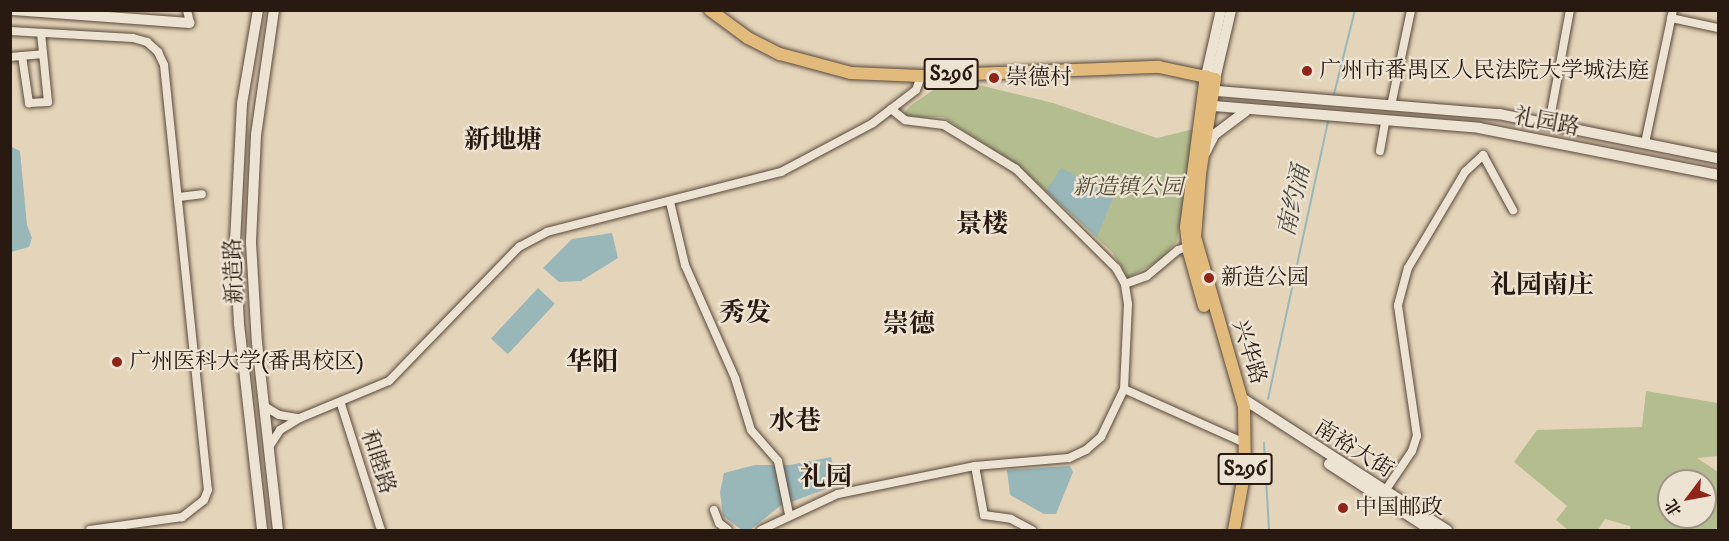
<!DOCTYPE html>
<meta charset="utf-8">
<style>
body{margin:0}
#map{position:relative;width:1729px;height:541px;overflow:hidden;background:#e4d4b9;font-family:"IM FELL DW Pica","Noto Serif SC",serif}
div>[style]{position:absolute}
.green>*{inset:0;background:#b4bd8f}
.water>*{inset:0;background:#99b6b9;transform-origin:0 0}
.stream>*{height:2px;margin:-1px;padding:0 1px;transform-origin:1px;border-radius:1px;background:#99b6b9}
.roads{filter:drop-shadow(0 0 2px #57483b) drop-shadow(0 0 2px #57483b)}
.street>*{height:8px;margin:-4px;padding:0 4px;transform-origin:4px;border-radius:4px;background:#ede3d2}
.secondary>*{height:10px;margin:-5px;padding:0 5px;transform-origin:5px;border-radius:5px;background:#ede3d2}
.primary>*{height:12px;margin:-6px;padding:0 6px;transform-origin:6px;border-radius:6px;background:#e2ba7c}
.dots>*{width:16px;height:16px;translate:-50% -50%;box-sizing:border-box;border:3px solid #ede3d2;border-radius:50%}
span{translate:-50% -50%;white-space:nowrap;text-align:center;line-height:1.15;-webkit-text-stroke:4.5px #ede3d2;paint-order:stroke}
.shield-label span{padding:2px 4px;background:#ede3d2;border:2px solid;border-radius:4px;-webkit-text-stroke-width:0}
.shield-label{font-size:21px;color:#281911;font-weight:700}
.poi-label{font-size:22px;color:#281911}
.left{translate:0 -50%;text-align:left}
.street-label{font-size:22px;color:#281911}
.park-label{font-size:22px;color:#524a37;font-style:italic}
.water-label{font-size:24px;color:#4a4843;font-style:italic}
.quarter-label{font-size:26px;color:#281911;font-weight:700}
.frame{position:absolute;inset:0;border:12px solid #281911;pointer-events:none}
.north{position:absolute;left:1657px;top:469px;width:60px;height:60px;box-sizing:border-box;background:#ede3d2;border:2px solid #9e9285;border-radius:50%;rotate:238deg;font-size:16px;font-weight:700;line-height:24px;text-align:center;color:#281911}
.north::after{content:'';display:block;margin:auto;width:21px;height:27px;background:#8f2418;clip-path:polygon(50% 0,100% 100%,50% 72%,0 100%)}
</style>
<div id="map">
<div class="green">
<div style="clip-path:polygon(962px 81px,1053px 103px,1157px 138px,1194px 129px,1177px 241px,1160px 260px,1128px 278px,1112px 252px,1019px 166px,943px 117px,901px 117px,910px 106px,945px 82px)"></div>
<div style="clip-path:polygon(evenodd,1646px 391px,1718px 403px,1718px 456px,1697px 458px,1718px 472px,1718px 530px,1631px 530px,1630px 526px,1605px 519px,1598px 530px,1568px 530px,1556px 520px,1567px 506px,1514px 462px,1537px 430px,1642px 427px,1646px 391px,1669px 481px,1705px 481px,1705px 517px,1669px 517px,1669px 481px)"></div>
</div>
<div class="water">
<div style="clip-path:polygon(10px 146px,20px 151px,27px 225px,32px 238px,29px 247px,11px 252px)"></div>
<div style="clip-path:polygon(1061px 168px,1114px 195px,1097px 237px,1046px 191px)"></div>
<div style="clip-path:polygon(612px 233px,618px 258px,581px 281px,559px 282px,543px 268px,572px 239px)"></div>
<div style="left:538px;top:288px;width:23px;height:69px;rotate:43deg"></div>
<div style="clip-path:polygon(831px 457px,833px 465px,851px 462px,852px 473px,845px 482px,780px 506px,750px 530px,742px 530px,723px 516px,720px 492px,724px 473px,755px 465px,790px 465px)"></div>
<div style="clip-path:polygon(1070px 466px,1073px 472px,1056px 514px,1044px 514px,1010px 495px,1007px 470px)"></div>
</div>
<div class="stream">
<div style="left:1333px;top:98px;width:91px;rotate:-76deg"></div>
<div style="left:1268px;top:399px;width:288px;rotate:-77.8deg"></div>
<div style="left:1264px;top:443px;width:87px;rotate:86.7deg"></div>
</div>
<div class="roads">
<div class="street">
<div style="left:187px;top:10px;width:13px;rotate:77deg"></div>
<div style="left:1671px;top:18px;width:48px;rotate:12deg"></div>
<div style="left:10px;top:31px;width:123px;rotate:3.3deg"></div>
<div style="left:133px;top:38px;width:15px;rotate:16deg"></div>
<div style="left:147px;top:42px;width:15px;rotate:42deg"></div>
<div style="left:158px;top:52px;width:14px;rotate:65deg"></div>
<div style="left:164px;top:65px;width:427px;rotate:84.1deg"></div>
<div style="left:208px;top:490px;width:11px;rotate:112deg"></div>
<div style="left:204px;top:500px;width:28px;rotate:142deg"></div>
<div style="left:182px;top:517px;width:93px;rotate:172deg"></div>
<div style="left:22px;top:56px;width:48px;rotate:81.5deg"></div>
<div style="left:29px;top:103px;width:19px;rotate:-3deg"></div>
<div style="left:48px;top:102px;width:69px;rotate:-95.8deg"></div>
<div style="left:10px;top:57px;width:33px;rotate:-5deg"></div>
<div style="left:1391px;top:106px;width:98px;rotate:-78.2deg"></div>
<div style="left:1549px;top:124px;width:116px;rotate:-79.6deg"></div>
<div style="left:1645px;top:143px;width:136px;rotate:-78.1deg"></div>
<div style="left:1380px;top:151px;width:29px;rotate:-80deg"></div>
<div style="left:179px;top:197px;width:23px;rotate:-7deg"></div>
<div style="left:670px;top:202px;width:65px;rotate:76.6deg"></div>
<div style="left:685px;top:265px;width:124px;rotate:66.1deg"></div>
<div style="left:735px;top:378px;width:54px;rotate:72.9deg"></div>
<div style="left:751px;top:430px;width:41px;rotate:48.9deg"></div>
<div style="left:778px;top:461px;width:54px;rotate:78.3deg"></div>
<div style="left:1125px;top:284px;width:23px;rotate:-20deg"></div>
<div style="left:1147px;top:276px;width:40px;rotate:-40deg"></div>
<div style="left:1178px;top:250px;width:16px;rotate:-18deg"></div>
<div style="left:1124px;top:389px;width:133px;rotate:24.1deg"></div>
<div style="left:341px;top:404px;width:132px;rotate:72.4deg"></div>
<div style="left:264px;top:406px;width:17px;rotate:31deg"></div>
<div style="left:279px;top:415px;width:20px;rotate:9deg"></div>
<div style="left:269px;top:447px;width:20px;rotate:-57deg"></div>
<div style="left:280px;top:430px;width:23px;rotate:-31deg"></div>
<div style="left:300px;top:418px;width:96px;rotate:-22.6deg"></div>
<div style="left:389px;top:381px;width:187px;rotate:-45.9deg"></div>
<div style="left:519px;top:247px;width:32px;rotate:-28deg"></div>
<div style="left:547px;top:232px;width:242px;rotate:-14.4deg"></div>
<div style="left:781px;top:172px;width:104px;rotate:-28deg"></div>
<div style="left:873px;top:123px;width:54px;rotate:-37.5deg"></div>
<div style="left:916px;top:90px;width:15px;rotate:-70deg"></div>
<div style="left:975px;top:466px;width:50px;rotate:79.6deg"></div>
<div style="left:984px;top:515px;width:27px;rotate:8deg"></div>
<div style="left:1011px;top:519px;width:24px;rotate:28deg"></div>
<div style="left:1385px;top:491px;width:48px;rotate:-56deg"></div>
<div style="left:1412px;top:451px;width:16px;rotate:-72deg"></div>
<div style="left:1417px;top:436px;width:132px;rotate:-98.3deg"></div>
<div style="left:1398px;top:305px;width:38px;rotate:-75deg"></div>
<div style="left:1408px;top:268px;width:112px;rotate:-59.3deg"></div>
<div style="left:1465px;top:172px;width:25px;rotate:-43deg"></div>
<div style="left:1483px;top:155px;width:63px;rotate:61.4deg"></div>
<div style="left:714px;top:510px;width:14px;rotate:69deg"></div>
<div style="left:719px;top:523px;width:11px;rotate:38deg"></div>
<div style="left:761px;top:530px;width:85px;rotate:-25.1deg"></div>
<div style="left:838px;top:494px;width:140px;rotate:-11.6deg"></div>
<div style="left:975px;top:466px;width:94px;rotate:-4.9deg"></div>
<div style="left:1069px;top:458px;width:19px;rotate:-25deg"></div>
<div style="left:1086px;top:450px;width:20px;rotate:-41deg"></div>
<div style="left:1101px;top:437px;width:53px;rotate:-64.4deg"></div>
<div style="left:1124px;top:389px;width:85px;rotate:-87.3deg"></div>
<div style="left:1128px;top:304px;width:20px;rotate:-99deg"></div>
<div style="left:1125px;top:284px;width:18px;rotate:-119deg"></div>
<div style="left:1116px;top:268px;width:141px;rotate:-135.3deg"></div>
<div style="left:1016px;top:169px;width:84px;rotate:-148.6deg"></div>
<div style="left:944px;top:125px;width:39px;rotate:-173deg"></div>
<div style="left:905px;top:120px;width:18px;rotate:-142deg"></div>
</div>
<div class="secondary">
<div style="left:13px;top:10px;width:177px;rotate:4.2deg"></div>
<div style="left:258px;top:10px;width:95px;rotate:99.7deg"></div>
<div style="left:242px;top:104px;width:136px;rotate:92.9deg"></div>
<div style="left:235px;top:240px;width:84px;rotate:87.3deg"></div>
<div style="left:239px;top:324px;width:207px;rotate:83.6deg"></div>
<div style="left:274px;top:10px;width:126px;rotate:98.2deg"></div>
<div style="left:256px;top:135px;width:108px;rotate:92.7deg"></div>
<div style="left:251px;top:243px;width:100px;rotate:86.6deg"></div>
<div style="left:257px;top:343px;width:188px;rotate:83.6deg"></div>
<div style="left:1206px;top:76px;width:68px;rotate:-77.2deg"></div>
<div style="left:1215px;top:79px;width:71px;rotate:-76.9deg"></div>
<div style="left:1205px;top:90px;width:295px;rotate:4.7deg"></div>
<div style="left:1499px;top:114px;width:223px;rotate:11.4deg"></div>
<div style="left:1202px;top:105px;width:278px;rotate:4.7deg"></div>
<div style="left:1479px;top:128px;width:244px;rotate:11.1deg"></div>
<div style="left:1205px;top:153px;width:20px;rotate:-63deg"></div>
<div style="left:1214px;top:135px;width:40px;rotate:-37deg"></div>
<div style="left:1242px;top:398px;width:244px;rotate:32.8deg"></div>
<div style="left:1329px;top:464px;width:121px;rotate:32.9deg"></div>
</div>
<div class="primary">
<div style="left:710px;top:10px;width:47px;rotate:36.4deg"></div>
<div style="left:748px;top:38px;width:36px;rotate:27deg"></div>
<div style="left:780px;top:54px;width:73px;rotate:15deg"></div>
<div style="left:851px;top:73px;width:70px;rotate:2.5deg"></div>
<div style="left:921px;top:76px;width:238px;rotate:-2.2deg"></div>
<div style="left:1159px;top:67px;width:57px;rotate:12.1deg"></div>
<div style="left:1215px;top:79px;width:96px;rotate:99deg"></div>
<div style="left:1200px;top:174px;width:63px;rotate:94.5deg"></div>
<div style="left:1195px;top:237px;width:177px;rotate:73.9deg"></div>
<div style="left:1244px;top:407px;width:63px;rotate:89.1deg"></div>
<div style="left:1245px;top:470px;width:61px;rotate:100.4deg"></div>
<div style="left:1204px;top:306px;width:56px;rotate:-105.5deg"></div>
<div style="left:1189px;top:252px;width:25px;rotate:-97deg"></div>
<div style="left:1186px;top:227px;width:152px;rotate:-82.5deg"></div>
</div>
</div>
<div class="dots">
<div style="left:1307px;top:71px;background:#8f2418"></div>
<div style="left:994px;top:78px;background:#8f2418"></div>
<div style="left:1209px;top:278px;background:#8f2418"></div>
<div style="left:117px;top:362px;background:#8f2418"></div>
<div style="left:1343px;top:508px;background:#8f2418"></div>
</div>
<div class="shield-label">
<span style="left:951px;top:74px">S296</span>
<span style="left:1245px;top:469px">S296</span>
</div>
<div class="poi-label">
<span class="left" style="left:1319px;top:71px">广州市番禺区人民法院大学城法庭</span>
<span class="left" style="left:1006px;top:78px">崇德村</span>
<span class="left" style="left:1221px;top:278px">新造公园</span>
<span class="left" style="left:129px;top:362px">广州医科大学(番禺校区)</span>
<span class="left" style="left:1355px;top:508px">中国邮政</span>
</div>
<div class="street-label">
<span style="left:1547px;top:122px;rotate:11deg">礼园路</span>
<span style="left:234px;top:271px;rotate:-92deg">新造路</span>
<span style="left:1249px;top:352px;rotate:72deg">兴华路</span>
<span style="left:1354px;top:449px;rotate:32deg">南裕大街</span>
<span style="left:378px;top:462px;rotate:72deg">和睦路</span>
</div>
<div class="park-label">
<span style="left:1128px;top:188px">新造镇公园</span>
</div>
<div class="water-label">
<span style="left:1295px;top:201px;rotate:-77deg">南约涌</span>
</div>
<div class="quarter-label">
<span style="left:503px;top:141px">新地塘</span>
<span style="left:982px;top:225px">景楼</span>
<span style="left:1542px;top:286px">礼园南庄</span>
<span style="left:745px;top:314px">秀发</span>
<span style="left:909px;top:325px">崇德</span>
<span style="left:592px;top:363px">华阳</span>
<span style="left:795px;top:422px">水巷</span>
<span style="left:826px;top:478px">礼园</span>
</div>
<div class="frame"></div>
<div class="north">北</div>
</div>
